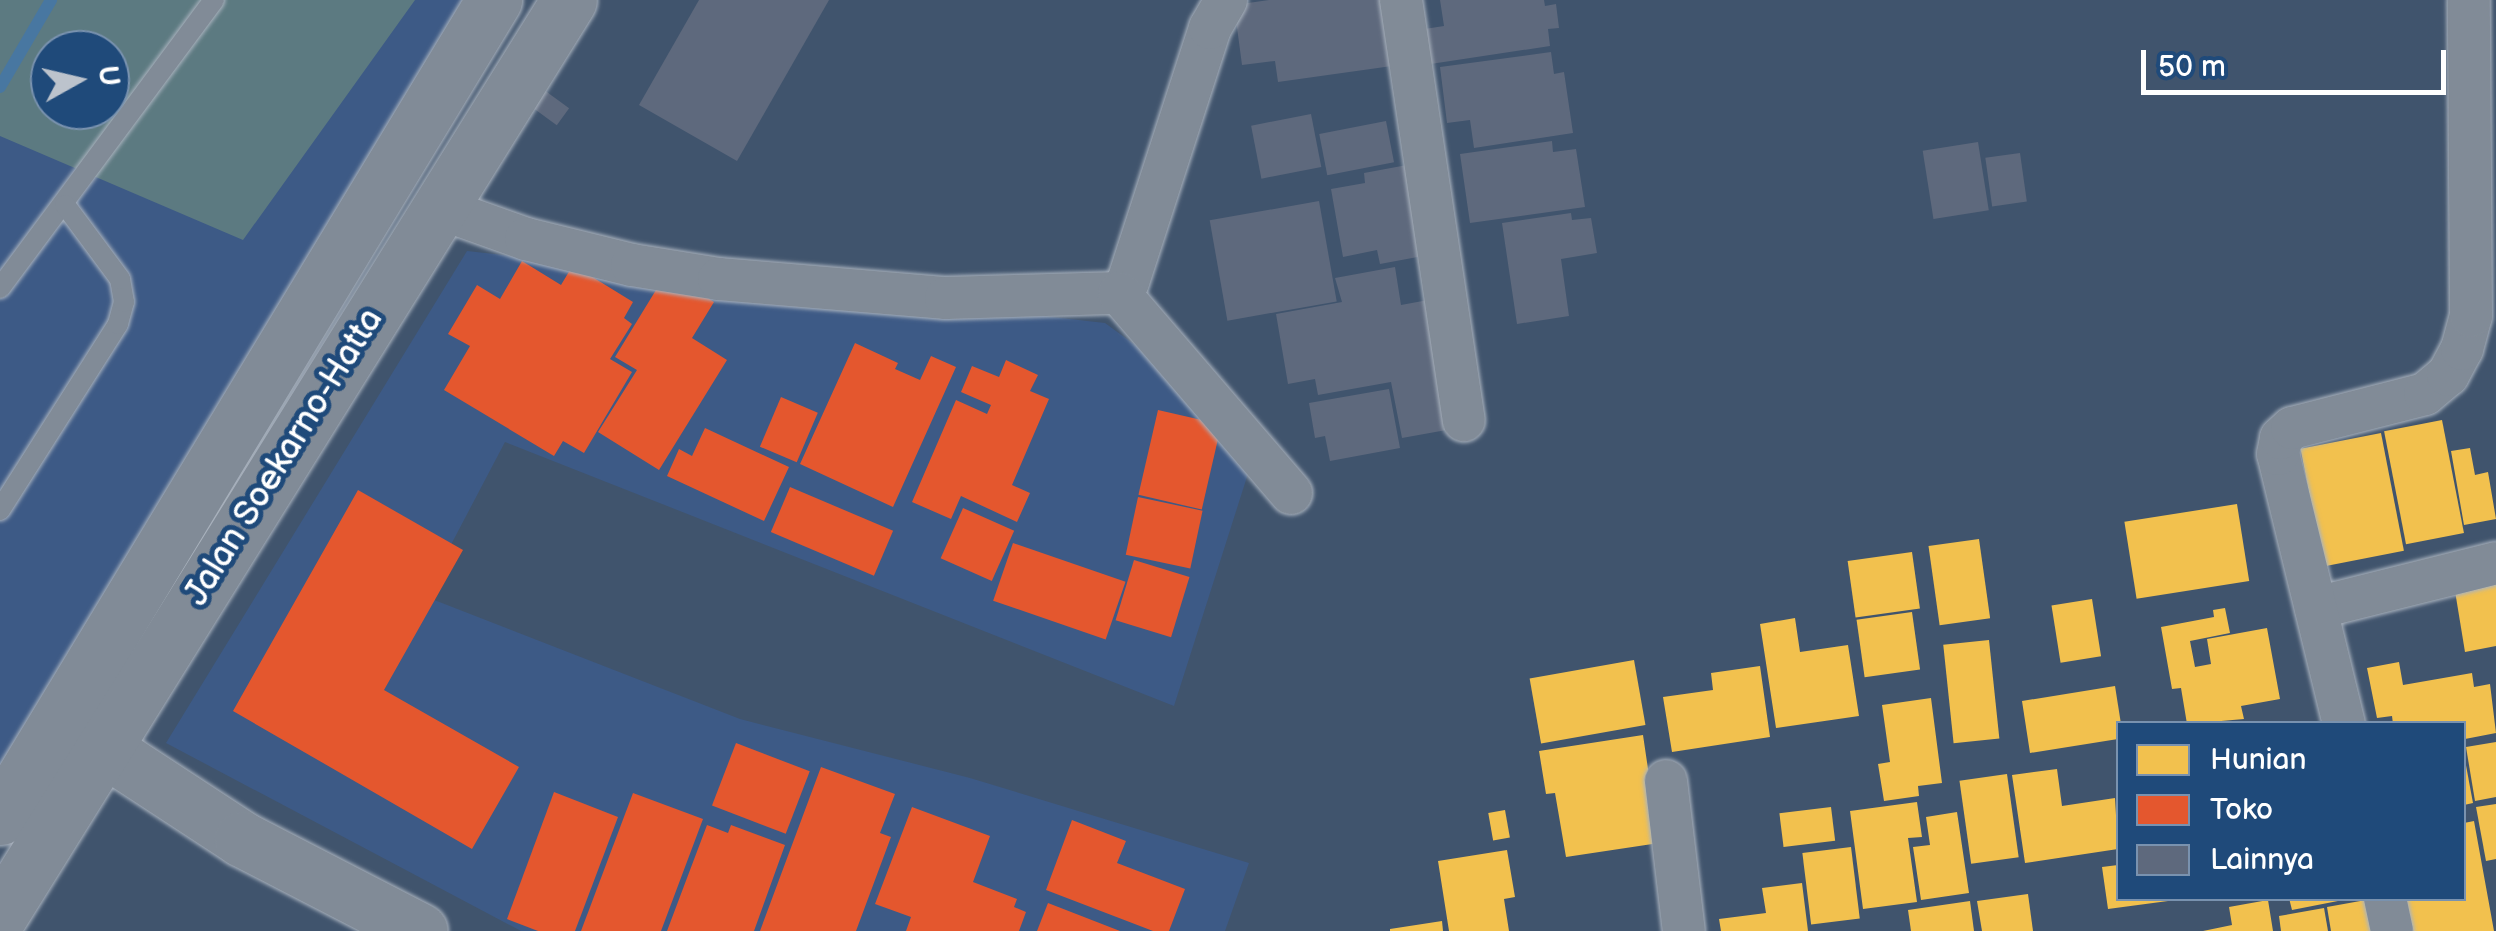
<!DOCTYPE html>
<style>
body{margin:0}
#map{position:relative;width:2496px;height:931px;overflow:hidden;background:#40546d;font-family:"Balsamiq Sans",sans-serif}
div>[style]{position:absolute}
.built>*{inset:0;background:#3d5a86}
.green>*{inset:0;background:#5c7a81}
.homes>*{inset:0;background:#f2c14e;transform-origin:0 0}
.shops>*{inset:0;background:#e4572e;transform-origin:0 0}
.stream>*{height:12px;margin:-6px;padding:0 6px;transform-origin:6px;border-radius:6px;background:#4877a1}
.building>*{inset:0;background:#5e697d;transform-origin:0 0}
.roads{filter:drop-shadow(0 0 2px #a9b2bd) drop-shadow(0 0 2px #a9b2bd)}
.lane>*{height:20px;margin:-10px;padding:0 10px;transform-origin:10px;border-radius:10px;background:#818b97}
.street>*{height:42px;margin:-21px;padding:0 21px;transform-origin:21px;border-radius:21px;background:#818b97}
.secondary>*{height:55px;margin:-27.5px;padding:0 27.5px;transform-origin:27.5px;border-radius:27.5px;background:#818b97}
.highway>*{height:55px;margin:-27.5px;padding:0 27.5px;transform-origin:27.5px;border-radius:27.5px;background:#818b97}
span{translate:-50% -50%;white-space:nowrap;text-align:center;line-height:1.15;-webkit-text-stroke:10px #1f4a7a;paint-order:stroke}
.street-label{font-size:35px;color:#fff}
.legend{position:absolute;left:2116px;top:721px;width:350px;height:180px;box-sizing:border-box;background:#1f4a7a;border:2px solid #7992af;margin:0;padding:12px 18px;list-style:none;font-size:30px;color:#fff}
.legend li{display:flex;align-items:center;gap:20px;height:50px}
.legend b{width:50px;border:2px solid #7992af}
.north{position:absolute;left:30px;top:30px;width:100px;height:100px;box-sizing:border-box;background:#1f4a7a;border:2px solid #7992af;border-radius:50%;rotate:82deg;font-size:28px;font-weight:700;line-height:40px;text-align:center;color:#fff}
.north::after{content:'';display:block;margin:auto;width:35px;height:45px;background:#bcc3cc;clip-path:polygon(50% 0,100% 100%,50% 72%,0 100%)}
.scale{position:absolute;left:2141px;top:50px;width:305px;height:45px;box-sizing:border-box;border:5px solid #fff;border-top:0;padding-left:12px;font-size:30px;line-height:35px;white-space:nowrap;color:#fff;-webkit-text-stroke:8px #1f4a7a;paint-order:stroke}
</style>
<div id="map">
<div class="built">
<div style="clip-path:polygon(evenodd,0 0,464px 0,0 781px,0 0,50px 50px,110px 50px,110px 110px,50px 110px,50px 50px)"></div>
<div style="clip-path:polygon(467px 251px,1105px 323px,1260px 436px,1174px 706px,505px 442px,424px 596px,740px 719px,970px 778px,1249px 863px,1225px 931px,521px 931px,166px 743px)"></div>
</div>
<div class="green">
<div style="clip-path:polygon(evenodd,0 0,415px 0,243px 240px,0 136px,0 0,50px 50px,110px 50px,110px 110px,50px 110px,50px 50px)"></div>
</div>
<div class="homes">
<div style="left:2442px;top:420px;width:115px;height:59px;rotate:79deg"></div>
<div style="left:2381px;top:433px;width:120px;height:82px;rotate:79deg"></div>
<div style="clip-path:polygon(2470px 448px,2475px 475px,2488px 472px,2496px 519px,2464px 525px,2451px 451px)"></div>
<div style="left:2237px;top:504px;width:78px;height:114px;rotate:81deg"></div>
<div style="left:1979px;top:539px;width:80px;height:51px;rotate:82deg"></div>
<div style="left:1912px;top:552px;width:57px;height:65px;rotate:82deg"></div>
<div style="clip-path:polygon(2496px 584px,2496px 646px,2465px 652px,2455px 591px)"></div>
<div style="left:2092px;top:599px;width:58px;height:41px;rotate:81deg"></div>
<div style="clip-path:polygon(2225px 608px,2230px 633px,2190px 641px,2195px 667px,2211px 664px,2207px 639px,2267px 628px,2280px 699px,2241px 706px,2244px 719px,2187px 724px,2181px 688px,2172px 689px,2161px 627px,2214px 617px,2213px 610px)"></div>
<div style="left:1912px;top:612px;width:58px;height:56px;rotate:82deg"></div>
<div style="clip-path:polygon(1795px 618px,1800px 652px,1848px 645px,1859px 716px,1776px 728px,1760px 624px)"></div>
<div style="left:1989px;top:640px;width:99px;height:46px;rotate:84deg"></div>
<div style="left:1634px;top:660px;width:66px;height:106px;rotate:80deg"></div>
<div style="clip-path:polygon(2399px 662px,2403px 685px,2472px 673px,2474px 687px,2490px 684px,2496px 733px,2465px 739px,2464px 724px,2393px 724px,2392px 716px,2377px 718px,2367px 668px)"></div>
<div style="clip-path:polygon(1760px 666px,1770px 737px,1672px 752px,1663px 697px,1713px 690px,1711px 673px)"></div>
<div style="clip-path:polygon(2115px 686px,2121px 724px,2118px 739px,2030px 753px,2022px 701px)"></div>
<div style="clip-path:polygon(1931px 698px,1942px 783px,1918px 786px,1919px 796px,1884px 801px,1878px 764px,1890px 762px,1882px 705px)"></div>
<div style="clip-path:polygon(1643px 735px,1659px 843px,1566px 857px,1555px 793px,1546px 794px,1539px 751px)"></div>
<div style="clip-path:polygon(2496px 742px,2496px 797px,2475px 801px,2466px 747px)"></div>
<div style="clip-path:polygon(2465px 760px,2473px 803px,2464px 805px,2464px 761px)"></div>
<div style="clip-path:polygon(2057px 769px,2062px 806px,2115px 798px,2118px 849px,2025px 863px,2012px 775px)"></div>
<div style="left:2007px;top:774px;width:84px;height:48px;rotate:82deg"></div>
<div style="clip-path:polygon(1917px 802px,1922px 837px,1908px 838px,1917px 902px,1863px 909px,1850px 811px)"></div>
<div style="clip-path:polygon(2496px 804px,2496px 859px,2486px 861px,2476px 807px)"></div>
<div style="left:1831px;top:807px;width:34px;height:52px;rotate:83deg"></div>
<div style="left:1505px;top:810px;width:28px;height:17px;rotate:80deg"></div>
<div style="clip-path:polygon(1957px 812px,1969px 893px,1921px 900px,1913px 847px,1930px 845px,1926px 817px)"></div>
<div style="clip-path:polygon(2474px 821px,2494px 931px,2404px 931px,2398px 898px,2464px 898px,2464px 823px)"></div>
<div style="left:1851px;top:847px;width:72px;height:49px;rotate:83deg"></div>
<div style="clip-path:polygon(1507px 850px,1515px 897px,1504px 899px,1509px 931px,1449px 931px,1438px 861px)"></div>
<div style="clip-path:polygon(2118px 865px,2118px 898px,2168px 901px,2108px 909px,2102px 867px)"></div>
<div style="clip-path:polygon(1802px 883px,1808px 931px,1721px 931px,1719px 919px,1766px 913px,1762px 888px)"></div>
<div style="clip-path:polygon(2028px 894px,2033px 931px,1982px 931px,1977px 901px)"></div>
<div style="clip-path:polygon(2289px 898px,2343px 898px,2343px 900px,2292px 910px)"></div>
<div style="clip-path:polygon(2377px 898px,2382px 931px,2331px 931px,2327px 907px)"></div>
<div style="clip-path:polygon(2268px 900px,2273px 931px,2203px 931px,2232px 925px,2229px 907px)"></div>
<div style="clip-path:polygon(1970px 901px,1974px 931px,1911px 931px,1908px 910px)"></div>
<div style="clip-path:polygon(2324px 908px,2328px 931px,2281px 931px,2279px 916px)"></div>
<div style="clip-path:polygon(1442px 921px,1443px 931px,1390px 931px,1390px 929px)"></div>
</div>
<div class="shops">
<div style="clip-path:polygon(522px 261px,561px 285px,573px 265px,633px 302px,624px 318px,632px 324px,610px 359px,632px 372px,584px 453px,563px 441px,554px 456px,444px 390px,470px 346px,448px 334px,477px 285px,500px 299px)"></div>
<div style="clip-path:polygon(667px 272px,714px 302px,692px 338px,727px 360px,659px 470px,598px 432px,637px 370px,615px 357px)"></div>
<div style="clip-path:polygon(855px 343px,898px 363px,895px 369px,920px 380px,931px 356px,956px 367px,893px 507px,800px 464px)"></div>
<div style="clip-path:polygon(1006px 360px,1038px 375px,1030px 391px,1049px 399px,1012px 485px,1030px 493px,1017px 522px,961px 496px,951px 519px,912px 502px,956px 400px,987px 414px,991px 405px,961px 392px,972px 366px,999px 377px)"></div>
<div style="left:781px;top:397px;width:40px;height:54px;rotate:23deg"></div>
<div style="left:1158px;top:410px;width:65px;height:87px;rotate:13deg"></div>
<div style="clip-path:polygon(705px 428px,789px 467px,764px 521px,667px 476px,679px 449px,692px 456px)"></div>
<div style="left:790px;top:487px;width:112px;height:49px;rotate:23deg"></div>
<div style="clip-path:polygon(358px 490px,463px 550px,384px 690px,519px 767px,472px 849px,233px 711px)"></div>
<div style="left:1138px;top:497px;width:66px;height:59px;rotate:12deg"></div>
<div style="left:963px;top:508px;width:56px;height:55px;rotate:24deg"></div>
<div style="left:1013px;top:543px;width:119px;height:61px;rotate:19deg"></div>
<div style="left:1134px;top:560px;width:58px;height:63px;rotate:17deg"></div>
<div style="left:736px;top:743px;width:79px;height:67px;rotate:21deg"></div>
<div style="clip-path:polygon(821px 767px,895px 794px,880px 833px,891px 837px,856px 931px,760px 931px)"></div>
<div style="clip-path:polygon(554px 792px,618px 817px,575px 931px,538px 931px,507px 919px)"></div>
<div style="clip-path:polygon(633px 793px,703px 819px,661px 931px,581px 931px)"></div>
<div style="clip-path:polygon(912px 807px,990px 836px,973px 882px,1017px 899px,1014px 907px,1026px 912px,1019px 931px,906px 931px,911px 917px,875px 904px)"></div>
<div style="clip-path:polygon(1072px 820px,1126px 841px,1117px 863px,1185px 889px,1169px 931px,1153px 931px,1046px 890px)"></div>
<div style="clip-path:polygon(707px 825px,728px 833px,731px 825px,785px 845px,754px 931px,667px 931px)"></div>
<div style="clip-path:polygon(1048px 903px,1120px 931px,1037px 931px)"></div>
</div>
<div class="stream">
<div style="left:0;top:87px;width:101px;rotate:-59.6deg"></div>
</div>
<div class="building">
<div style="clip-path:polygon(699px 0,829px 0,737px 161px,639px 105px)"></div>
<div style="clip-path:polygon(1269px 0,1382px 0,1392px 66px,1278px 82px,1275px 61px,1242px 65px,1234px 5px)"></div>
<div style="clip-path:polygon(1440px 0,1544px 0,1545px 6px,1556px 4px,1559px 28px,1548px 29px,1550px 46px,1424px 65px,1418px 30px,1444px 26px)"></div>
<div style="clip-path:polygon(1551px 52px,1554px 74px,1564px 72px,1573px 133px,1474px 148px,1470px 120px,1447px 123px,1440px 67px)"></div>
<div style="left:540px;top:87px;width:36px;height:21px;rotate:36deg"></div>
<div style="left:1311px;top:114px;width:54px;height:61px;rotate:79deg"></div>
<div style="left:1386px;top:121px;width:42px;height:68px;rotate:79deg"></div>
<div style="clip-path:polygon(1552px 141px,1553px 152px,1576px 149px,1585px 207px,1470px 223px,1460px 154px)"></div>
<div style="left:1978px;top:142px;width:69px;height:56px;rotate:81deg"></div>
<div style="left:2020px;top:153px;width:49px;height:35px;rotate:82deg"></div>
<div style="clip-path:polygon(1407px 165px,1423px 256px,1380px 264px,1377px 250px,1343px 257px,1331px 189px,1365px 183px,1364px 173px)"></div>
<div style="left:1319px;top:201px;width:102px;height:111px;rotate:80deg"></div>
<div style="clip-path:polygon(1571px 213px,1572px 220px,1591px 218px,1597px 253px,1561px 259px,1569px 316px,1517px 324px,1502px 223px)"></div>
<div style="clip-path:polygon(1395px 267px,1401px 305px,1428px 300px,1452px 429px,1402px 438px,1391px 382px,1318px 395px,1315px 379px,1288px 384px,1276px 314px,1342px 302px,1335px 278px)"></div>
<div style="clip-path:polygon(1389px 389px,1400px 448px,1330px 461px,1325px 436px,1315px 438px,1309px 403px)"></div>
</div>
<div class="roads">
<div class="lane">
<div style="left:0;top:288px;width:359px;rotate:-53.4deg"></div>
<div style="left:0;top:510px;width:220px;rotate:-57.6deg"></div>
<div style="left:118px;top:324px;width:23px;rotate:-75deg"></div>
<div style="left:124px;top:302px;width:23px;rotate:-100deg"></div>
<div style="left:120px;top:279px;width:92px;rotate:-126.6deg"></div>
</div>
<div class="street">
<div style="left:1401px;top:0;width:425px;rotate:81.5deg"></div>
<div style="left:439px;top:208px;width:92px;rotate:19.6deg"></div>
<div style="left:526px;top:239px;width:109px;rotate:13.8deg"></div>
<div style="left:632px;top:265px;width:88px;rotate:9.1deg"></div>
<div style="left:719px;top:279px;width:228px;rotate:4.8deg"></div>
<div style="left:946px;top:298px;width:173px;rotate:-1.7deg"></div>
<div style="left:1119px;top:293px;width:14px;rotate:-51deg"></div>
<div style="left:1128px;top:282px;width:267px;rotate:-72.1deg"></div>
<div style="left:1210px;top:28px;width:32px;rotate:-60deg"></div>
<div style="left:1119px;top:293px;width:264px;rotate:49.3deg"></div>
<div style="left:2316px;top:608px;width:186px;rotate:-14deg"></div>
<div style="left:2344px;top:724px;width:278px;rotate:-103.7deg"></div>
<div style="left:2278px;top:454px;width:16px;rotate:-79deg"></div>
<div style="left:2281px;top:438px;width:15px;rotate:-42deg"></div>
<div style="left:2292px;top:428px;width:137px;rotate:-14.3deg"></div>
<div style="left:2425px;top:394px;width:30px;rotate:-40deg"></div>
<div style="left:2448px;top:375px;width:30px;rotate:-62deg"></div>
<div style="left:2462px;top:349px;width:34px;rotate:-75deg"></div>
<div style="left:2471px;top:316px;width:316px;rotate:-90.4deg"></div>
<div style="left:1666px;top:781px;width:151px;rotate:83.2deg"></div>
<div style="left:2385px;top:898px;width:34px;rotate:78deg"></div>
</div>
<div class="secondary">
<div style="left:65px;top:723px;width:212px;rotate:33.2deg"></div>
<div style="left:242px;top:839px;width:200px;rotate:27.3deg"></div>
</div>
<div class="highway">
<div style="left:0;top:817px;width:955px;rotate:-58.84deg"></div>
<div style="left:0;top:915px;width:1077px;rotate:-58.12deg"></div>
</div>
</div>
<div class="street-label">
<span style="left:284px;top:457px;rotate:-58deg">Jalan Soekarno-Hatta</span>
</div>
<ul class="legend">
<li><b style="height:28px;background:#f2c14e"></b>Hunian</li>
<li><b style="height:28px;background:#e4572e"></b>Toko</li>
<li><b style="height:28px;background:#5e697d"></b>Lainnya</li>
</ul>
<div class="north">U</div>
<div class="scale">50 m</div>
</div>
